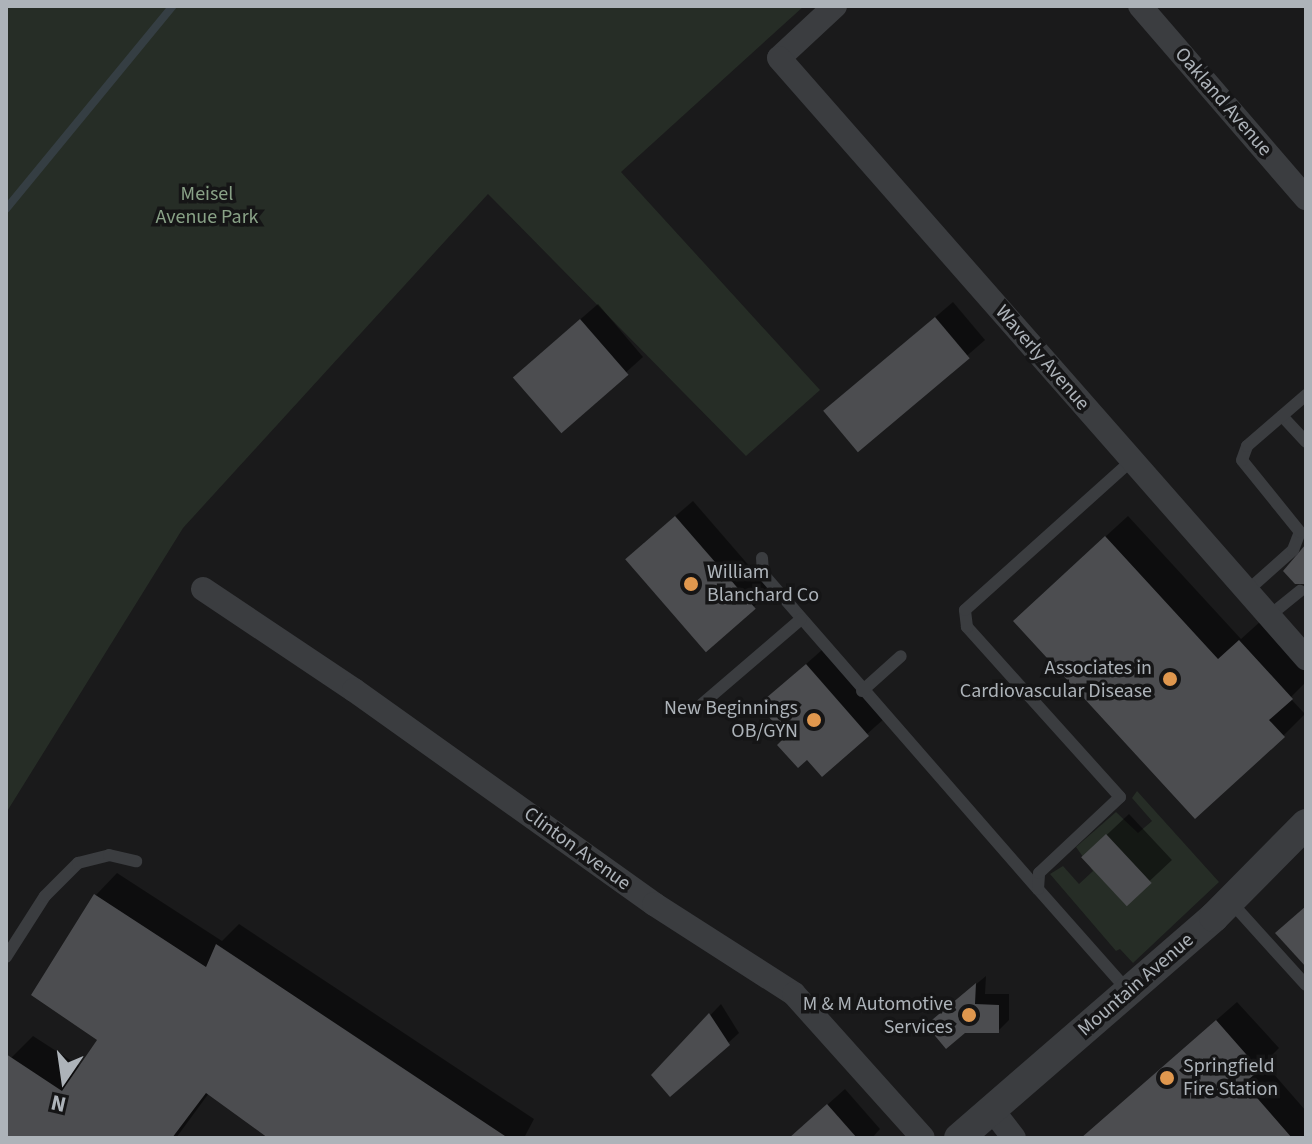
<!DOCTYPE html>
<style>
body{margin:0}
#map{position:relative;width:1312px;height:1144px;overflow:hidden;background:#1a1a1b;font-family:"Source Sans 3",sans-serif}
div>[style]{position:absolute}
.green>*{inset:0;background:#262d26}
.shadow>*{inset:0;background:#0007;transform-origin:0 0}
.stream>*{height:8px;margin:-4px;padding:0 4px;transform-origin:4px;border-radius:4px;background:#353e43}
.building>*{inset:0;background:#4c4d50;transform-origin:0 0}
.service>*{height:12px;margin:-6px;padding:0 6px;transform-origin:6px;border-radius:6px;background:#3b3d40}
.minor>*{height:24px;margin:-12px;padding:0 12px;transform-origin:12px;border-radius:12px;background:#3b3d40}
.tertiary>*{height:30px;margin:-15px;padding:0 15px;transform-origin:15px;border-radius:15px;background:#3b3d40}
.dots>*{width:22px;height:22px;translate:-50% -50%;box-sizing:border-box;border:4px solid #151516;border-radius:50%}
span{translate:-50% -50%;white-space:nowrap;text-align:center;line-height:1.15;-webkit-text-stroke:7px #151516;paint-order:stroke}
.street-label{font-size:20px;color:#adb3b9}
.park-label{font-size:20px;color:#89a287}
.poi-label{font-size:20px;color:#adb3b9}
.left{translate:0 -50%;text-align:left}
.right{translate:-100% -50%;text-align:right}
.frame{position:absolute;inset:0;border:8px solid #adb3b9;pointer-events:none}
.north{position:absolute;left:24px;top:1040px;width:80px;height:80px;-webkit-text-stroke:6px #151516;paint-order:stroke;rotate:193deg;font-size:22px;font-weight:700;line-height:32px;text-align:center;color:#adb3b9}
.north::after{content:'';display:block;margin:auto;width:28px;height:36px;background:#adb3b9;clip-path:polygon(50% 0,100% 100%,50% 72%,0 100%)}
</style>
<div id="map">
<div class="green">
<div style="clip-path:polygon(6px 6px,804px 6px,621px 172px,820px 390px,746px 456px,488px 194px,183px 528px,6px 813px)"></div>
<div style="clip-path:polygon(1137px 791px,1219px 882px,1133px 963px,1120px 949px,1116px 951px,1050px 874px,1063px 866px,1079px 884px,1093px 871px,1076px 847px,1116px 812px,1138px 833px,1152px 821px,1132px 798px)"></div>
</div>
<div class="shadow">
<div style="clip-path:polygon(953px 302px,985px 340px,860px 449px,844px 395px)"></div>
<div style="clip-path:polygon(598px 304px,643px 357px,562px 430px,532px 361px)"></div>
<div style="clip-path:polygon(693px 501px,771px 591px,706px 650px,644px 543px)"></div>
<div style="clip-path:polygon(1128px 516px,1241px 639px,1262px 620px,1306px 668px,1306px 682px,1290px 698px,1305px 714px,1283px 736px,1037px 599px)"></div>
<div style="clip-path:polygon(823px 649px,885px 718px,822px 774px,778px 689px)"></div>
<div style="left:1129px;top:814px;width:63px;height:31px;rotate:47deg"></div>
<div style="clip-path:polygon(117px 873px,222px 941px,239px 924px,534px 1119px,524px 1138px,272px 1138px,209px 1093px,176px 1138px,6px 1138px,6px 1066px,11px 1058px,33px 1036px,81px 1067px,99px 1039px,96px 895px)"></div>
<div style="clip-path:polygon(986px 976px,985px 994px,1009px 994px,1009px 1020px,998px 1031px,939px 1015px)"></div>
<div style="clip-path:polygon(1237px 1002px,1279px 1048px,1264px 1063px,1306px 1111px,1306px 1138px,1089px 1138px,1107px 1116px)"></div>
<div style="clip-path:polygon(721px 1004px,739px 1033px,728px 1043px,653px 1075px)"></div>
<div style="clip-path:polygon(845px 1089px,880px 1129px,872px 1138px,790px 1138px)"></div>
</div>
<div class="stream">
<div style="left:6px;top:209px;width:263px;rotate:-50.6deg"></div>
</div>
<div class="building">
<div style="left:935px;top:317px;width:54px;height:146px;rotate:50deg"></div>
<div style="left:580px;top:319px;width:74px;height:89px;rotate:49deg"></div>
<div style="left:675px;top:516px;width:123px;height:66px;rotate:49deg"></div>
<div style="clip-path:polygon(1105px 536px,1218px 659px,1239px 640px,1293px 699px,1269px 720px,1285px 737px,1195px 819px,1013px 621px)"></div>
<div style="clip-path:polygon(1306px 544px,1306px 584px,1295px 584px,1283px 571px)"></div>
<div style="clip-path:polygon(806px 664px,869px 736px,822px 777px,807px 760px,798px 768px,777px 745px,786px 736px,758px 705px)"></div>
<div style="left:1106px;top:834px;width:67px;height:34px;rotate:47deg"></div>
<div style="clip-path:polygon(94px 894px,206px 967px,216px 944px,508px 1138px,268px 1138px,206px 1093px,172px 1138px,6px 1138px,6px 1054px,62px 1091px,97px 1040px,31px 995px)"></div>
<div style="clip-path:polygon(1306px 906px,1306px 967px,1275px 933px)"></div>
<div style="clip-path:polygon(976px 983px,975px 1004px,999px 1005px,999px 1033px,965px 1033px,946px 1049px,926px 1025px)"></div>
<div style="clip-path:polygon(709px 1013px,730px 1045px,670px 1097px,651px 1075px)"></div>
<div style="clip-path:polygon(1216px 1020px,1260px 1070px,1244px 1083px,1292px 1138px,1081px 1138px)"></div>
<div style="clip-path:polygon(827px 1104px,857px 1138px,789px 1138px)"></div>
</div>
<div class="service">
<div style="left:1282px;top:416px;width:35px;rotate:47deg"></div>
<div style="left:762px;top:558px;width:16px;rotate:86deg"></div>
<div style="left:763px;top:574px;width:418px;rotate:48.9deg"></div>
<div style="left:1247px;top:591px;width:62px;rotate:-41.7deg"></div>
<div style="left:1293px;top:550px;width:19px;rotate:-69deg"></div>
<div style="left:1300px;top:532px;width:92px;rotate:-128.9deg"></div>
<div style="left:1242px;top:460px;width:15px;rotate:-70deg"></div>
<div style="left:1247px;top:446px;width:78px;rotate:-40.8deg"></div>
<div style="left:1269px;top:616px;width:40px;rotate:-39deg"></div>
<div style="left:862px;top:691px;width:52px;rotate:-41.9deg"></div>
<div style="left:702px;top:704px;width:130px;rotate:-40.6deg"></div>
<div style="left:1230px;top:901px;width:113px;rotate:47.9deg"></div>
<div style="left:6px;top:957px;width:72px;rotate:-57.4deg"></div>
<div style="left:45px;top:896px;width:47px;rotate:-45deg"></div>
<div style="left:78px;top:863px;width:32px;rotate:-14deg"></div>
<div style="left:109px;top:855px;width:28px;rotate:13deg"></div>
<div style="left:1129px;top:992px;width:137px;rotate:-131.5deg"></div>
<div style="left:1038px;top:889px;width:16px;rotate:-86deg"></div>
<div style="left:1039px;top:873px;width:111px;rotate:-43.2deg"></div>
<div style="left:1120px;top:797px;width:229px;rotate:-132deg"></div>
<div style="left:967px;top:627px;width:17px;rotate:-97deg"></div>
<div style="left:965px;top:610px;width:224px;rotate:-41.9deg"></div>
</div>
<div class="minor">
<div style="left:835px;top:6px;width:76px;rotate:137.1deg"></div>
<div style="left:779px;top:58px;width:799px;rotate:48.71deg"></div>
<div style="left:1140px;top:6px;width:254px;rotate:49.2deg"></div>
<div style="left:203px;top:589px;width:182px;rotate:33.8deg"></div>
<div style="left:354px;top:690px;width:369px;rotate:35.5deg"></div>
<div style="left:654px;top:904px;width:166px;rotate:32.7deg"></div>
<div style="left:794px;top:994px;width:193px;rotate:48.1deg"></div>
<div style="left:993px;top:1111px;width:34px;rotate:52deg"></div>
</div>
<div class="tertiary">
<div style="left:959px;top:1138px;width:337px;rotate:-40.9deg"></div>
<div style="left:1214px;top:917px;width:131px;rotate:-45.3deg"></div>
</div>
<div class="dots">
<div style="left:691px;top:584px;background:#df974e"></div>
<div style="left:1170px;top:679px;background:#df974e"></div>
<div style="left:814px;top:720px;background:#df974e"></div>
<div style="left:969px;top:1015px;background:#df974e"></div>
<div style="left:1167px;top:1078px;background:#df974e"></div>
</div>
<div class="street-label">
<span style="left:1223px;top:102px;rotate:49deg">Oakland Avenue</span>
<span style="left:1042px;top:358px;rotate:49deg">Waverly Avenue</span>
<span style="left:577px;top:849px;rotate:36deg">Clinton Avenue</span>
<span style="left:1136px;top:985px;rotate:-41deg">Mountain Avenue</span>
</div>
<div class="park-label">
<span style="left:207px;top:206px">Meisel<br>Avenue Park</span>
</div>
<div class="poi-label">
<span class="left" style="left:707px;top:584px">William<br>Blanchard Co</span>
<span class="right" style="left:1152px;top:680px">Associates in<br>Cardiovascular Disease</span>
<span class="right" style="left:798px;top:720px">New Beginnings<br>OB/GYN</span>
<span class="right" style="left:953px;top:1016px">M &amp; M Automotive<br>Services</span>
<span class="left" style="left:1183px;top:1078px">Springfield<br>Fire Station</span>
</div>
<div class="frame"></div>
<div class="north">N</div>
</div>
